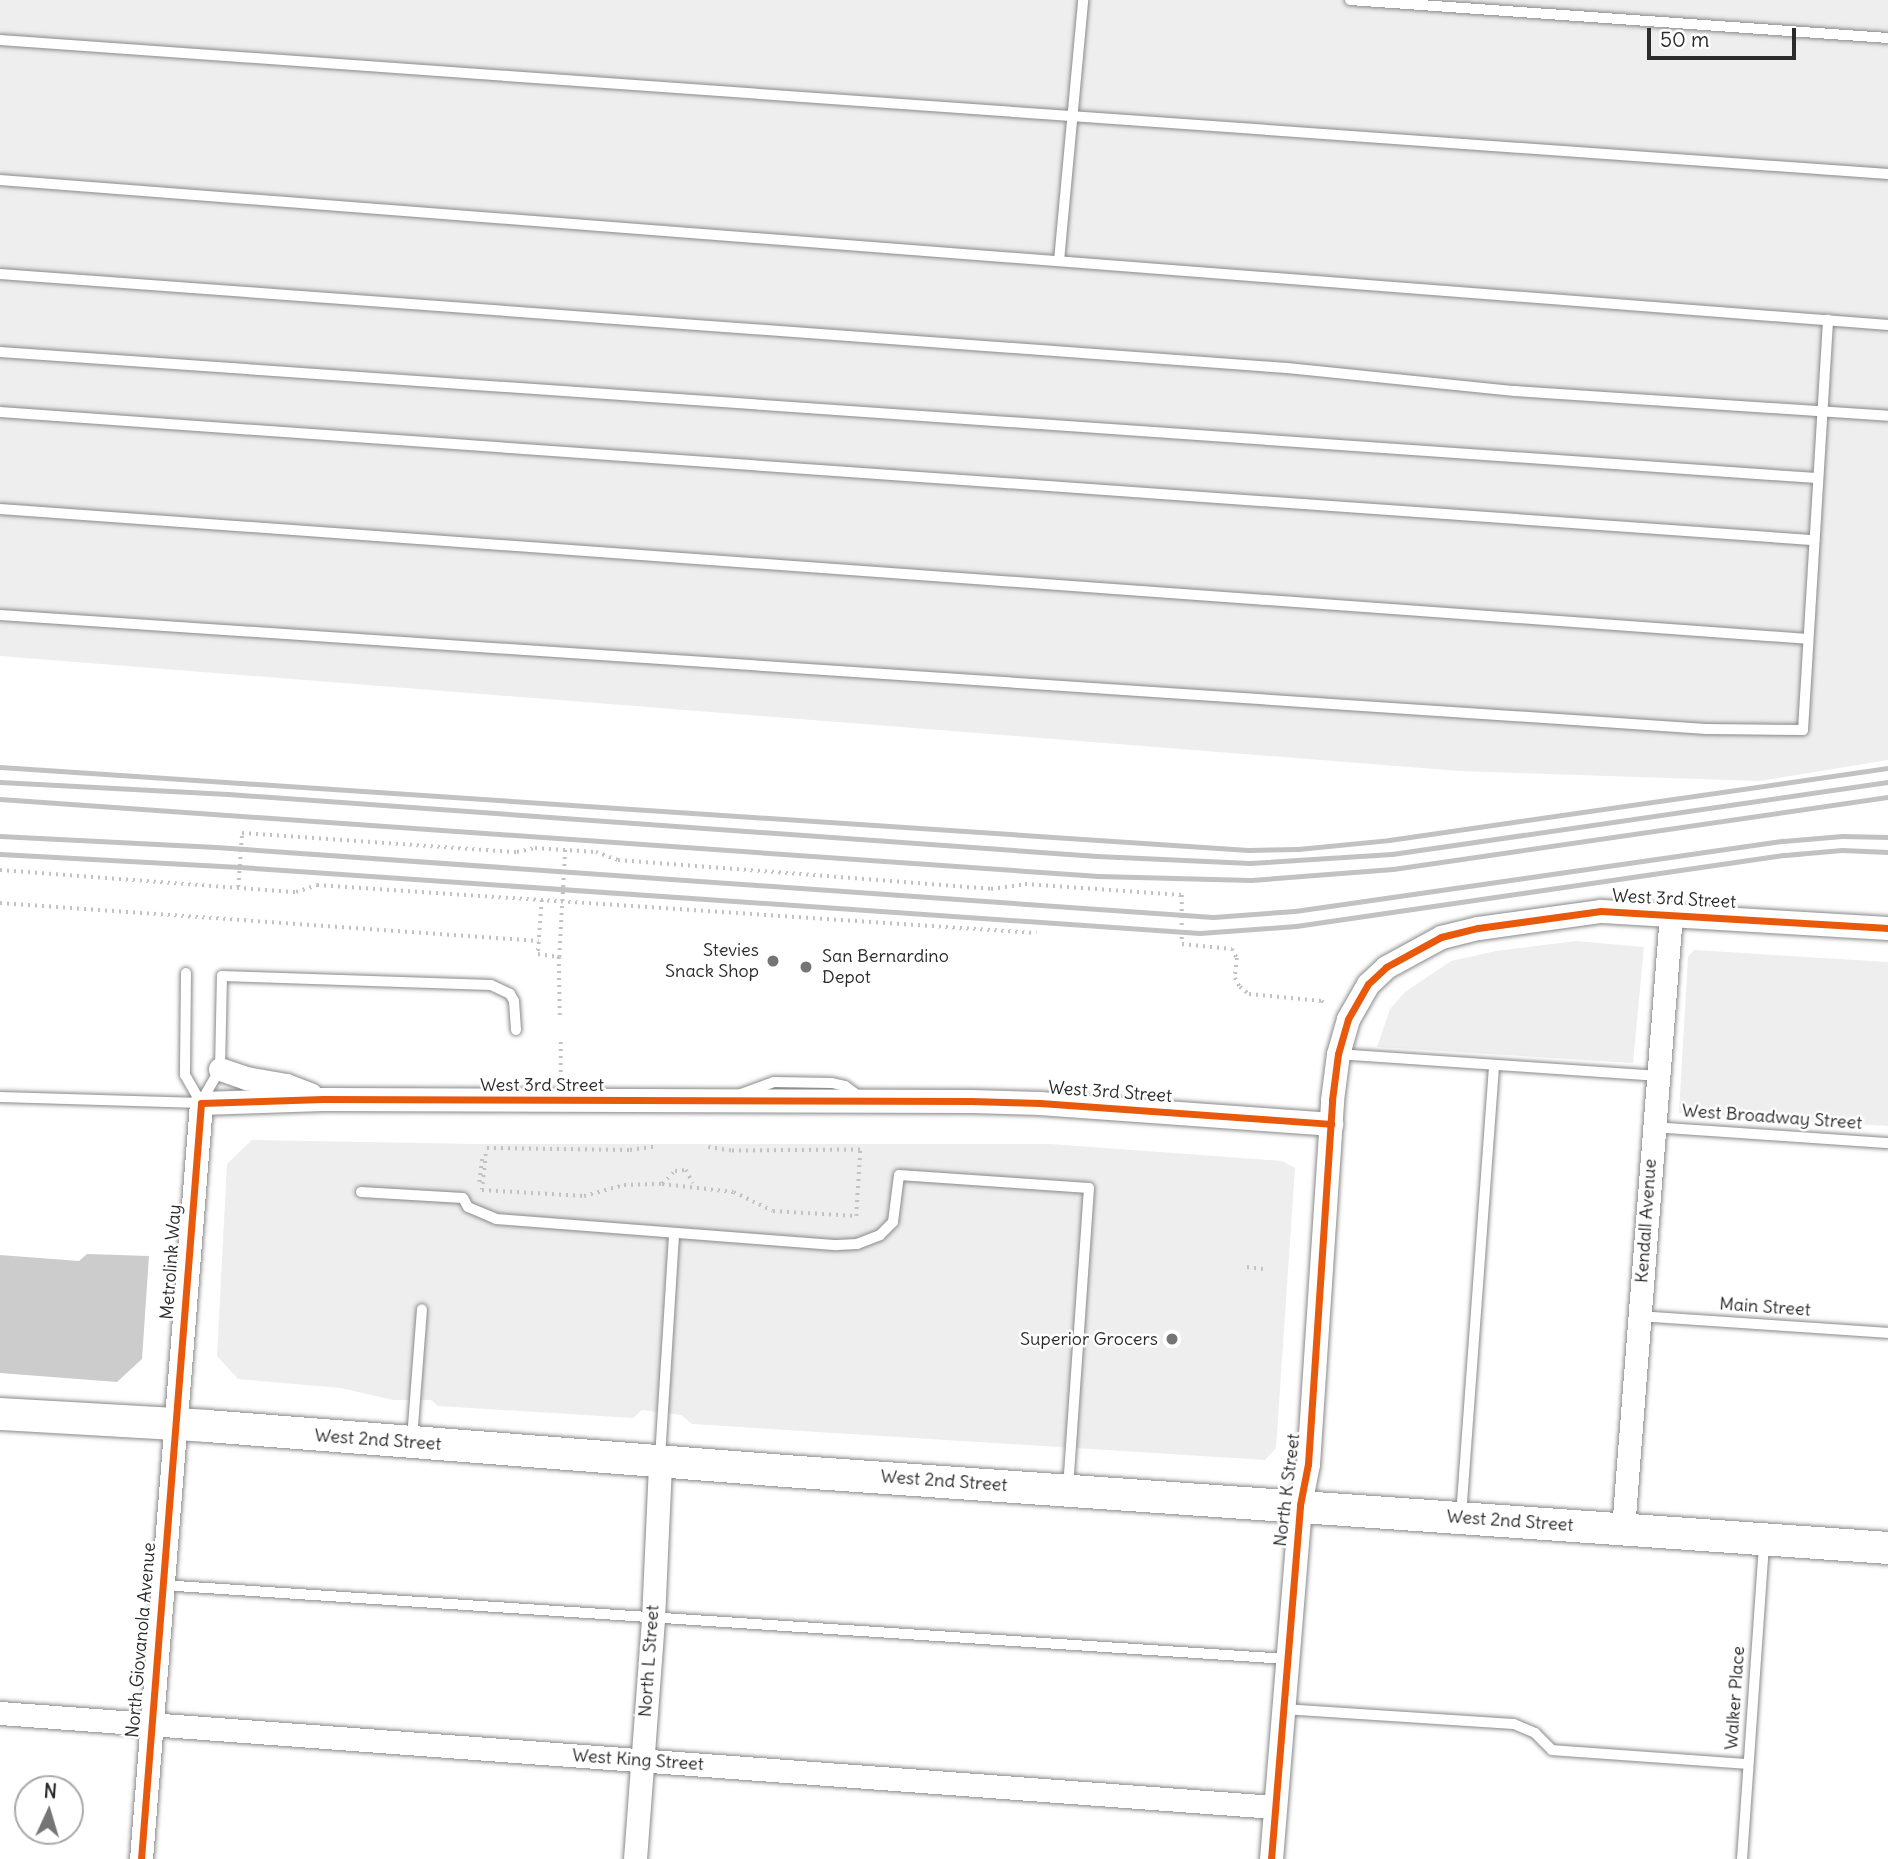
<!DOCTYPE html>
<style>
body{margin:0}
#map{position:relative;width:1888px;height:1859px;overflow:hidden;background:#fff;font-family:Delius,sans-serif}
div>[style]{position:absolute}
.built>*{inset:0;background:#eee}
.water>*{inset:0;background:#ccc}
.path>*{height:3.5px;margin-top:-1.75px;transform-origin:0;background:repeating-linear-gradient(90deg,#c2c2c2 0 2px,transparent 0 7px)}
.roads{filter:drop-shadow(0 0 2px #8a8a8a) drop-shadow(0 0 2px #8a8a8a)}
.lane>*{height:10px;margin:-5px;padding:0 5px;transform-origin:5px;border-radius:5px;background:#fff}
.street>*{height:23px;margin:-11.5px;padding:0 11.5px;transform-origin:11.5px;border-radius:11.5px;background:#fff}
.secondary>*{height:32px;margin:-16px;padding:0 16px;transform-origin:16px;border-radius:16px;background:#fff}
.rail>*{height:5px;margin:-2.5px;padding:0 2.5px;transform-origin:2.5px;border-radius:2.5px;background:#c2c2c2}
.path-bridge>*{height:3.5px;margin-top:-1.75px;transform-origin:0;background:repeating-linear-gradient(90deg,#c2c2c2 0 2px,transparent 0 7px)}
.cycleway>*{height:7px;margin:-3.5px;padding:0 3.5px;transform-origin:3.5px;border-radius:3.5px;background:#e8590c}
.dots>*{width:19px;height:19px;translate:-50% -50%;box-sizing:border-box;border:4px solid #fff;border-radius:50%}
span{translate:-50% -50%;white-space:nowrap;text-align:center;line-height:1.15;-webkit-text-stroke:5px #fff;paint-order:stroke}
.street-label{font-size:18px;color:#2b2b2b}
.poi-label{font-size:18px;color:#2b2b2b}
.right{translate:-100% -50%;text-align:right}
.left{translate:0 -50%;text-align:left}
.north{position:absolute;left:14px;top:1775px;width:70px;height:70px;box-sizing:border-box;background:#fff;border:2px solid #aaa;border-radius:50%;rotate:4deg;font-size:19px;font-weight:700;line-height:28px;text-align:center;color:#2b2b2b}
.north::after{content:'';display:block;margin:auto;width:24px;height:32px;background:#757575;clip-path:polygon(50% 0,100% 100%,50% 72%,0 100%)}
.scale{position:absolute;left:1647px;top:28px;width:149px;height:32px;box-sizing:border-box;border:4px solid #2b2b2b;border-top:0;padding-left:9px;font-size:21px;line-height:24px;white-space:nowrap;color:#2b2b2b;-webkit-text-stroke:5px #fff;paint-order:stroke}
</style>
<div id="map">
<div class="built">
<div style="clip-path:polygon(0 0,1888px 0,1888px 760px,1760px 781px,1460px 771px,0 656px)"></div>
<div style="clip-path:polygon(1576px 941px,1644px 947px,1633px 1063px,1377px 1047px,1390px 1009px,1405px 992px,1451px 961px,1496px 951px)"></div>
<div style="clip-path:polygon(1694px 950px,1888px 962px,1888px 1126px,1679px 1113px,1688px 957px)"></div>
<div style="clip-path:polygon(252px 1140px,477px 1144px,1050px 1144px,1282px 1161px,1295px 1168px,1276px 1448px,1265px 1460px,692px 1424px,681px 1415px,642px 1410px,633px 1418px,438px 1406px,431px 1400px,393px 1400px,341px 1388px,238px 1379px,217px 1356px,227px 1164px)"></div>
</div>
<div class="water">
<div style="clip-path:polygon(87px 1254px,149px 1256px,142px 1359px,117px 1382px,0 1373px,0 1255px,79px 1261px)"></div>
</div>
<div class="path">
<div style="left:0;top:870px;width:297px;rotate:4.3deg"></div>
<div style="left:296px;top:892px;width:22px;rotate:-18deg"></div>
<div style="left:317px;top:885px;width:721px;rotate:3.82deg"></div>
<div style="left:238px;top:887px;width:54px;rotate:-85.8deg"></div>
<div style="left:242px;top:833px;width:276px;rotate:4deg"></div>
<div style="left:517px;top:852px;width:18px;rotate:-13deg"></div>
<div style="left:535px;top:848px;width:61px;rotate:3.8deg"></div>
<div style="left:596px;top:852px;width:23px;rotate:20deg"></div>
<div style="left:618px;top:860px;width:374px;rotate:4.4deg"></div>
<div style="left:991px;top:889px;width:34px;rotate:-8deg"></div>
<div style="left:1025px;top:884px;width:157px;rotate:4deg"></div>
<div style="left:1182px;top:895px;width:49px;rotate:90deg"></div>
<div style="left:1182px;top:944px;width:50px;rotate:5.7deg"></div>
<div style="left:1232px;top:949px;width:10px;rotate:61deg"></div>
<div style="left:1237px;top:958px;width:20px;rotate:96deg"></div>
<div style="left:1235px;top:978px;width:10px;rotate:61deg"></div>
<div style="left:1240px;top:987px;width:11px;rotate:38deg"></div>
<div style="left:1249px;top:994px;width:73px;rotate:5.5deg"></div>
<div style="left:1322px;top:1001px;width:4px;rotate:56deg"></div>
<div style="left:542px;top:900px;width:54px;rotate:94.2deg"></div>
<div style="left:538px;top:954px;width:21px;rotate:8deg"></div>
<div style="left:559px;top:957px;width:59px;rotate:89deg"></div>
<div style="left:0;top:903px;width:540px;rotate:4.03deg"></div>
<div style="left:561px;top:1042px;width:39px;rotate:90deg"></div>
<div style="left:487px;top:1148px;width:143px;rotate:0.8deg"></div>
<div style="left:630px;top:1150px;width:27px;rotate:-8deg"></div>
<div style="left:486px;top:1154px;width:36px;rotate:96deg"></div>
<div style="left:482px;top:1190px;width:102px;rotate:3.4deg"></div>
<div style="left:584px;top:1196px;width:41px;rotate:-15.4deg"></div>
<div style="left:624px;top:1185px;width:38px;rotate:-2deg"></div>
<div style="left:662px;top:1184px;width:18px;rotate:-45deg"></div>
<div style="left:675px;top:1171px;width:11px;rotate:-5deg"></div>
<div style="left:686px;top:1170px;width:15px;rotate:62deg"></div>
<div style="left:479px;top:1182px;width:23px;rotate:-83deg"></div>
<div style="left:662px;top:1184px;width:72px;rotate:6.3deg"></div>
<div style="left:734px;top:1192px;width:43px;rotate:26deg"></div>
<div style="left:773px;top:1211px;width:83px;rotate:3.4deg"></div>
<div style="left:856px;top:1216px;width:66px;rotate:-86.5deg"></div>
<div style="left:860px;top:1150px;width:129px;rotate:179.6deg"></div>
<div style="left:731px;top:1151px;width:26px;rotate:-171deg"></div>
<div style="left:1247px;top:1267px;width:16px;rotate:7deg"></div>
</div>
<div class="roads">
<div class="lane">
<div style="left:1350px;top:0;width:539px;rotate:4.04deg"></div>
<div style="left:0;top:40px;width:1893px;rotate:4.06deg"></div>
<div style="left:0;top:180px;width:1894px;rotate:4.39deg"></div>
<div style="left:1059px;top:261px;width:262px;rotate:-84.7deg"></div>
<div style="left:0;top:274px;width:1290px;rotate:4.18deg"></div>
<div style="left:1287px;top:368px;width:229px;rotate:5.8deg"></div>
<div style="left:1515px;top:391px;width:374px;rotate:3.8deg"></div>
<div style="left:0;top:352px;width:1821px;rotate:3.97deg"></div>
<div style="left:0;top:412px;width:1819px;rotate:4.04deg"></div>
<div style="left:0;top:509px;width:1812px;rotate:4.11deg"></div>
<div style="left:0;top:615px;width:1710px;rotate:3.82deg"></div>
<div style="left:1706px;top:729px;width:97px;rotate:0.6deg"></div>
<div style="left:1803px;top:730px;width:411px;rotate:-86.5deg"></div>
<div style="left:186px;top:973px;width:102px;rotate:90.6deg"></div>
<div style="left:185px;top:1075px;width:32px;rotate:60deg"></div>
<div style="left:1338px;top:1054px;width:321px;rotate:3.9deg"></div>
<div style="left:741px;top:1094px;width:35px;rotate:-20deg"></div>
<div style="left:774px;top:1082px;width:58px;rotate:1deg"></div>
<div style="left:832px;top:1083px;width:13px;rotate:13deg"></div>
<div style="left:845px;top:1086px;width:17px;rotate:36deg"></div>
<div style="left:0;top:1097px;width:201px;rotate:1.7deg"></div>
<div style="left:201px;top:1102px;width:38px;rotate:-60deg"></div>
<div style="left:220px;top:1069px;width:93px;rotate:-88.8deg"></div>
<div style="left:222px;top:976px;width:269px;rotate:1.9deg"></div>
<div style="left:491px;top:985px;width:21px;rotate:25deg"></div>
<div style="left:510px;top:994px;width:8px;rotate:60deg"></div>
<div style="left:514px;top:1001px;width:29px;rotate:86deg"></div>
<div style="left:1653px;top:1127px;width:236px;rotate:3.9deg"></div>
<div style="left:361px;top:1192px;width:102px;rotate:3.4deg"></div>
<div style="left:463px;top:1198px;width:10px;rotate:61deg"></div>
<div style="left:468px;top:1207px;width:30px;rotate:23deg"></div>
<div style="left:496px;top:1219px;width:342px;rotate:4.4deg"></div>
<div style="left:837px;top:1245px;width:20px;rotate:-3deg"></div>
<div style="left:857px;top:1244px;width:25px;rotate:-21deg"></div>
<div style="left:880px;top:1235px;width:18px;rotate:-45deg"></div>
<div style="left:893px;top:1222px;width:47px;rotate:-82.7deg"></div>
<div style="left:899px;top:1175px;width:190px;rotate:3.9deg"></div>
<div style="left:1089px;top:1188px;width:299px;rotate:94deg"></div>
<div style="left:1639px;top:1316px;width:250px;rotate:3.9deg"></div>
<div style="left:412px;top:1439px;width:130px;rotate:-85.6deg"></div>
<div style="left:660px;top:1458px;width:224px;rotate:-86.4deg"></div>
<div style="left:1461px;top:1516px;width:452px;rotate:-85.8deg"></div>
<div style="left:161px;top:1585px;width:1128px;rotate:3.76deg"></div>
<div style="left:1283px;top:1709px;width:231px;rotate:3.7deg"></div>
<div style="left:1514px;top:1724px;width:23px;rotate:23deg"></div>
<div style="left:1535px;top:1733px;width:24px;rotate:45deg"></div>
<div style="left:1552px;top:1750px;width:196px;rotate:4.1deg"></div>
<div style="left:1742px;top:1859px;width:319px;rotate:-86deg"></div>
</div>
<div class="street">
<div style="left:220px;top:1069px;width:28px;rotate:19deg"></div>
<div style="left:246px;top:1078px;width:41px;rotate:9.9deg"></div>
<div style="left:286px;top:1085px;width:26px;rotate:21deg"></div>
<div style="left:1623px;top:1529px;width:618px;rotate:-85.54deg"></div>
<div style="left:0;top:1713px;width:1278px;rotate:4.22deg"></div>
<div style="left:141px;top:1859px;width:758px;rotate:-85.46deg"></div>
<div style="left:201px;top:1103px;width:122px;rotate:-1.9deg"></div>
<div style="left:323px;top:1099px;width:648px;rotate:0.18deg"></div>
<div style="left:971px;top:1101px;width:69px;rotate:1.7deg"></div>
<div style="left:1040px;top:1103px;width:292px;rotate:4.1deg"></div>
<div style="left:635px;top:1859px;width:241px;rotate:-85.7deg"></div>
<div style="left:653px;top:1619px;width:157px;rotate:-87.4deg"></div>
<div style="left:1271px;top:1859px;width:355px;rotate:-85.3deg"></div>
<div style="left:1300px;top:1505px;width:42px;rotate:-79deg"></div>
<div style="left:1308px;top:1464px;width:365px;rotate:-86.2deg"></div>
<div style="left:1332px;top:1100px;width:46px;rotate:-82.6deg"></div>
<div style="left:1338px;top:1054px;width:36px;rotate:-74deg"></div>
<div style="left:1348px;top:1019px;width:40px;rotate:-60.3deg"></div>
<div style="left:1368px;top:984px;width:25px;rotate:-43deg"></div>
<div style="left:1386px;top:967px;width:63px;rotate:-28.6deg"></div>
<div style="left:1441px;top:937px;width:38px;rotate:-14deg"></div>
<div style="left:1478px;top:928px;width:124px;rotate:-7.9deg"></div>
<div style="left:1601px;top:911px;width:288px;rotate:3.4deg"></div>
</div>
<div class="secondary">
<div style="left:0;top:1414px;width:207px;rotate:3.3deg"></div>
<div style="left:207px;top:1426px;width:580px;rotate:4.45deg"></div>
<div style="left:785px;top:1471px;width:1106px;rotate:3.99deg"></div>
</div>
</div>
<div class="rail">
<div style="left:0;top:767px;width:1251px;rotate:3.8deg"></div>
<div style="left:1248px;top:850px;width:50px;rotate:-1.1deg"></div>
<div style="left:1298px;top:849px;width:91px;rotate:-5.6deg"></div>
<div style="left:1389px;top:840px;width:504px;rotate:-8.21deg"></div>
<div style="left:0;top:782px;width:228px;rotate:3deg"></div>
<div style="left:228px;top:794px;width:871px;rotate:4.08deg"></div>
<div style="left:1097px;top:856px;width:153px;rotate:2.6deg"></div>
<div style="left:1250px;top:863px;width:142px;rotate:-3.6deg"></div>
<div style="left:1392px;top:854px;width:501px;rotate:-8.26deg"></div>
<div style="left:0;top:799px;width:1101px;rotate:4.01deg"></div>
<div style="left:1098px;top:876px;width:153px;rotate:1.5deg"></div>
<div style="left:1251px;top:880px;width:142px;rotate:-4.4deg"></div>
<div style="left:1393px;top:869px;width:500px;rotate:-8.28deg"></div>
<div style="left:0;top:836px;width:216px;rotate:2.9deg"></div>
<div style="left:216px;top:847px;width:999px;rotate:4.02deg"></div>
<div style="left:1213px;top:917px;width:82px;rotate:-4.2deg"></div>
<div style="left:1295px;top:911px;width:493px;rotate:-8.2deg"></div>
<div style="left:1783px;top:841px;width:59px;rotate:-4.8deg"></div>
<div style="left:1842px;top:836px;width:46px;rotate:1.2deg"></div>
<div style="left:0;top:854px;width:240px;rotate:3.1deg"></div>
<div style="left:240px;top:867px;width:962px;rotate:3.93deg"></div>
<div style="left:1200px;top:933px;width:96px;rotate:-4.2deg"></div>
<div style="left:1296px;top:926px;width:494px;rotate:-8.3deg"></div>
<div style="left:1785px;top:855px;width:57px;rotate:-5deg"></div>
<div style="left:1842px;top:850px;width:46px;rotate:2.5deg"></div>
</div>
<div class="path-bridge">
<div style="left:559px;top:957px;width:107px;rotate:-86.8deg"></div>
</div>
<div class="cycleway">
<div style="left:141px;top:1859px;width:758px;rotate:-85.46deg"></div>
<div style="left:201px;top:1103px;width:122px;rotate:-1.9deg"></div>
<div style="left:323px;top:1099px;width:648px;rotate:0.18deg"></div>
<div style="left:971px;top:1101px;width:69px;rotate:1.7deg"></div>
<div style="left:1040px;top:1103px;width:292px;rotate:4.1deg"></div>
<div style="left:1271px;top:1859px;width:355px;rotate:-85.3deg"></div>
<div style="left:1300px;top:1505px;width:42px;rotate:-79deg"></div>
<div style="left:1308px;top:1464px;width:365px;rotate:-86.2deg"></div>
<div style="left:1332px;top:1100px;width:46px;rotate:-82.6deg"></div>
<div style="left:1338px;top:1054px;width:36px;rotate:-74deg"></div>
<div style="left:1348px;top:1019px;width:40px;rotate:-60.3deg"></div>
<div style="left:1368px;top:984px;width:25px;rotate:-43deg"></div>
<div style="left:1386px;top:967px;width:63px;rotate:-28.6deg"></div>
<div style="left:1441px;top:937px;width:38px;rotate:-14deg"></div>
<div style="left:1478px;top:928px;width:124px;rotate:-7.9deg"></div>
<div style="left:1601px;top:911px;width:288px;rotate:3.4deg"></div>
</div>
<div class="dots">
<div style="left:773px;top:961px;background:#757575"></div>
<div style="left:806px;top:967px;background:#757575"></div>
<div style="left:1172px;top:1339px;background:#757575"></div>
</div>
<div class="street-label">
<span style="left:1674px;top:899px;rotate:3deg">West 3rd Street</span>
<span style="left:542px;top:1085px">West 3rd Street</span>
<span style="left:1110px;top:1092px;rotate:4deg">West 3rd Street</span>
<span style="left:1772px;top:1117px;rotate:4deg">West Broadway Street</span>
<span style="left:1646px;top:1221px;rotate:-86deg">Kendall Avenue</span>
<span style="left:171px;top:1262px;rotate:-86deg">Metrolink Way</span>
<span style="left:1765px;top:1307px;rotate:4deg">Main Street</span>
<span style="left:378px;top:1440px;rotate:4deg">West 2nd Street</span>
<span style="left:944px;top:1481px;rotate:4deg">West 2nd Street</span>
<span style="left:1287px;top:1490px;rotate:-83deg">North K Street</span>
<span style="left:1510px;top:1521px;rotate:4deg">West 2nd Street</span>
<span style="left:141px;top:1640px;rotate:-85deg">North Giovanola Avenue</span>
<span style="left:649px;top:1661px;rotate:-86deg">North L Street</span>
<span style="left:1735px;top:1698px;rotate:-86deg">Walker Place</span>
<span style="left:638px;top:1760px;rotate:4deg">West King Street</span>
</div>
<div class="poi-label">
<span class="right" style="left:759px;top:961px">Stevies<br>Snack Shop</span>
<span class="left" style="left:822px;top:967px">San Bernardino<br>Depot</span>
<span class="right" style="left:1158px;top:1339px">Superior Grocers</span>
</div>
<div class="north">N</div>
<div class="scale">50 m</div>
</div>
